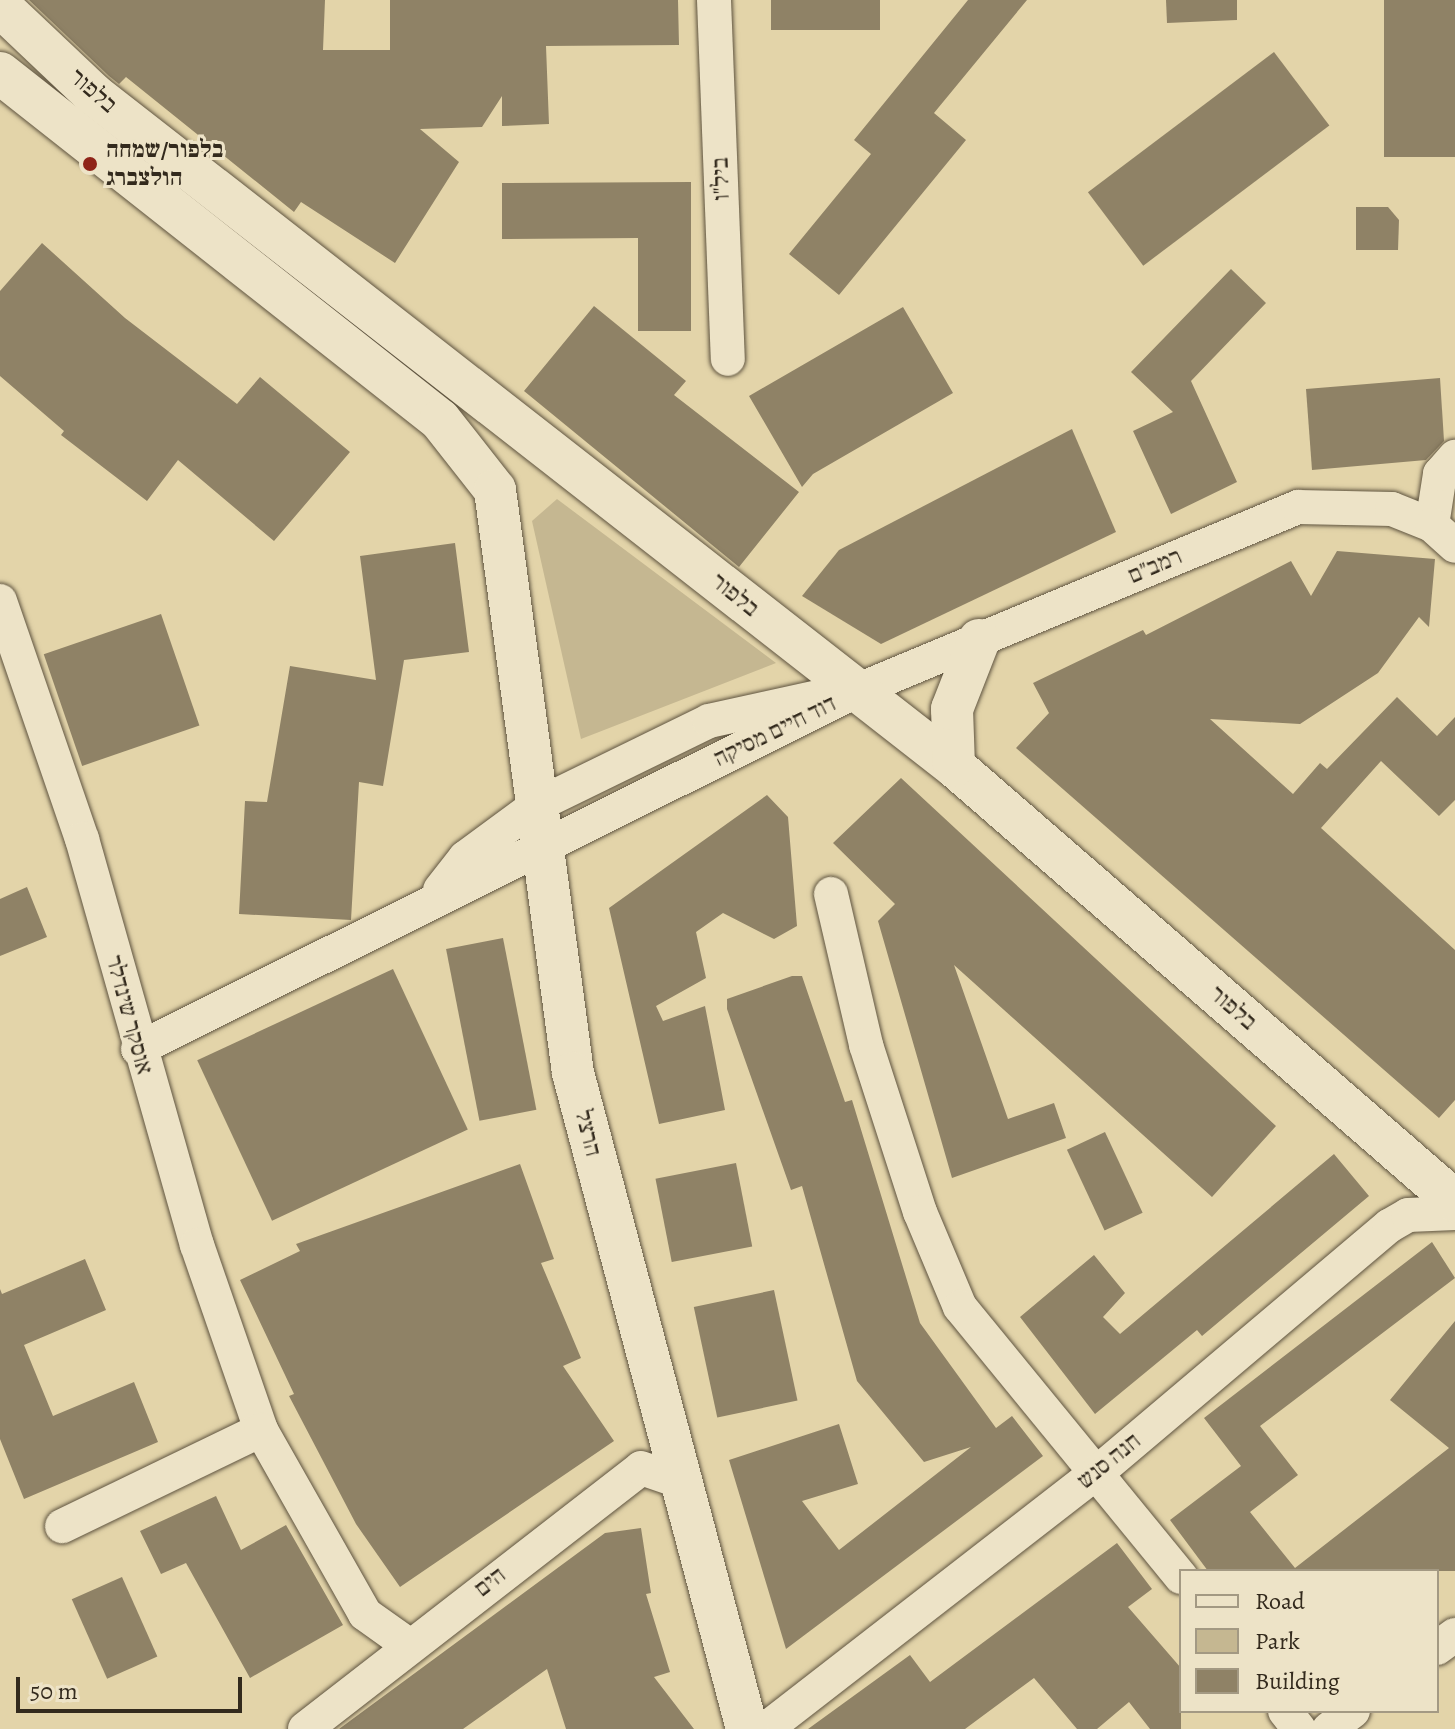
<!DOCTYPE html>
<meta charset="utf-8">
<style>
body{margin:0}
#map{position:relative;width:1455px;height:1729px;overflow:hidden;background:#e3d4a9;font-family:Alegreya,"Frank Ruhl Libre",serif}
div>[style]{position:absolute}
.green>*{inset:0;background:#c5b791}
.building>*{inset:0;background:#8f8266;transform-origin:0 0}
.roads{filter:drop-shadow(0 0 2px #5f5440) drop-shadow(0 0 2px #5f5440)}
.minor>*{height:34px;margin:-17px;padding:0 17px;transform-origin:17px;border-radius:17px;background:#ede3c7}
.tertiary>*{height:42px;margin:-21px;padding:0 21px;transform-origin:21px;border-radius:21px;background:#ede3c7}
.dots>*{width:22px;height:22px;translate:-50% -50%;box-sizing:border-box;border:4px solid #ede3c7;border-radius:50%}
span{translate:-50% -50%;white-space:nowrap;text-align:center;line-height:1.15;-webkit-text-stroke:6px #ede3c7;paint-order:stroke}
.street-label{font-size:24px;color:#332a1d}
.poi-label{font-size:24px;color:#332a1d;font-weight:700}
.left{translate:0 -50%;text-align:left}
.legend{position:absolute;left:1179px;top:1569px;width:260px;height:144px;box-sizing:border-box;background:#ede3c7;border:2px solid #a39983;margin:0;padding:10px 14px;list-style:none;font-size:24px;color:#332a1d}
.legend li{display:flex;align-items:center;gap:16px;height:40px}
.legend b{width:40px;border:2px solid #a39983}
.scale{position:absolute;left:16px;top:1677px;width:226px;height:36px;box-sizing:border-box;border:4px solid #332a1d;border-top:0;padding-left:10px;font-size:24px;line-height:28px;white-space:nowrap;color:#332a1d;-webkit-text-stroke:6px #ede3c7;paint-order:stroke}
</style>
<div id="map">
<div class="green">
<div style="clip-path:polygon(557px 499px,776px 663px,581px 739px,532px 521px)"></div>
</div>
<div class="building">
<div style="clip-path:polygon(29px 0,325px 0,323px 50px,390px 50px,390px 0,678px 0,679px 45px,546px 46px,549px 124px,502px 126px,502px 96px,482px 127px,420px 129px,459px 162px,395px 263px,301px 202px,294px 212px,126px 77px,119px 84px,109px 76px)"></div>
<div style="left:771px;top:0;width:109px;height:30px"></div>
<div style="clip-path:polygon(968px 0,1027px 0,934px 113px,966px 140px,839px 295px,789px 254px,871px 154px,854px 140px)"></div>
<div style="clip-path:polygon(1166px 0,1237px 0,1237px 20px,1167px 23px)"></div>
<div style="left:1384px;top:0;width:71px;height:157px"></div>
<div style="left:1274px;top:52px;width:92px;height:233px;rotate:53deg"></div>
<div style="clip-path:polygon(691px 182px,691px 331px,638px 331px,638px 238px,502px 239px,502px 183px)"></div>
<div style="clip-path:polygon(1356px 207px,1388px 207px,1399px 220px,1398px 250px,1356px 250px)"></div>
<div style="clip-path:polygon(42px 243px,125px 318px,237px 404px,260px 377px,350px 452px,274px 541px,178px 460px,147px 501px,61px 435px,64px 431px,0 376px,0 291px)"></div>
<div style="clip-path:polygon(1231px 269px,1266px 303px,1191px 381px,1237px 482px,1171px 514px,1133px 431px,1173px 412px,1131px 372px)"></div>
<div style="clip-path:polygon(594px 306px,686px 381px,674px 395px,799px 492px,739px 567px,524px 391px)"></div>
<div style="clip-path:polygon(903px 307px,953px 393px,813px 474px,802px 487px,749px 396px)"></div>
<div style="clip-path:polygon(1440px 378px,1444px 441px,1426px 460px,1312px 470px,1306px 389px)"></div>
<div style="clip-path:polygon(1072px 429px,1116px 532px,881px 644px,802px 596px,839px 550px)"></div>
<div style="clip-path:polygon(455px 543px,469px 652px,404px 660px,383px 786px,359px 782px,351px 920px,239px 914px,245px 801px,267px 802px,290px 666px,376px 680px,360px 556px)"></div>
<div style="clip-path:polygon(1337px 551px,1435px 559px,1429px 627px,1419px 617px,1378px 673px,1300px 724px,1210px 719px,1293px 794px,1320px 763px,1327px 769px,1397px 697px,1437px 736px,1455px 717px,1455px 800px,1439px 816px,1381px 761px,1321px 828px,1455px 950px,1455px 1100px,1439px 1118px,1016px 748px,1049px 713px,1033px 683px,1143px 630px,1146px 635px,1291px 561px,1311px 596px)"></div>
<div style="left:161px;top:614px;width:118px;height:124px;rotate:71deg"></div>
<div style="clip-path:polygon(901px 778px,1276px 1126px,1212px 1197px,954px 965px,1008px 1119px,1054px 1103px,1066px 1138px,952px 1178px,878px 921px,895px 904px,833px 843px)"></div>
<div style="clip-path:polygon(767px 795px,788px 817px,797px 926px,774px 939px,723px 913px,696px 932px,706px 978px,656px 1006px,663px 1021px,705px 1006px,725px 1110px,659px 1124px,609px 908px)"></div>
<div style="clip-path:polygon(27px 887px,47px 937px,0 956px,0 899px)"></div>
<div style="left:503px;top:938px;width:175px;height:58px;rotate:79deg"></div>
<div style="left:393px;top:969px;width:177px;height:216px;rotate:65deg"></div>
<div style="clip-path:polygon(792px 976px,802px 976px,845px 1102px,852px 1100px,920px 1323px,996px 1428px,1012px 1416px,1043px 1456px,786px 1649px,729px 1460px,839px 1424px,858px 1484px,802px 1501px,839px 1550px,971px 1447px,924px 1462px,857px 1381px,802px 1186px,791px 1190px,727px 1009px,727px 999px)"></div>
<div style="left:1105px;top:1132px;width:89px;height:42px;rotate:65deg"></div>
<div style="clip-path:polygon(1334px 1154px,1369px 1196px,1202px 1336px,1197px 1330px,1095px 1414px,1020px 1317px,1094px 1255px,1125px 1293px,1103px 1317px,1120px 1334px)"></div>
<div style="left:736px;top:1163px;width:85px;height:82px;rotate:79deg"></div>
<div style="clip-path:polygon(520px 1164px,554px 1259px,541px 1263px,581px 1358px,563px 1366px,614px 1441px,400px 1587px,356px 1524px,289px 1396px,294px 1394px,240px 1280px,300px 1251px,296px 1244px)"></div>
<div style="clip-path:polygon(1432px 1242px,1455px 1278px,1260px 1426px,1298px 1475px,1250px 1512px,1295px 1568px,1449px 1448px,1390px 1400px,1455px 1321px,1455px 1571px,1208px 1571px,1170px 1520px,1241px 1466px,1204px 1418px)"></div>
<div style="clip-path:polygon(85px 1259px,106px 1310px,24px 1345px,53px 1416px,134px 1382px,158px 1442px,24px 1499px,0 1439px,0 1289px,2px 1294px)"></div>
<div style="left:774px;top:1290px;width:113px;height:82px;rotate:78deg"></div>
<div style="clip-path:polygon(216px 1496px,241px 1550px,286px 1525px,343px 1625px,250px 1678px,186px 1563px,161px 1574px,140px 1531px)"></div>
<div style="clip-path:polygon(641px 1528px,651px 1593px,646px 1594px,670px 1672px,654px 1677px,694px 1729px,566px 1729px,547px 1669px,463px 1729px,339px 1729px,605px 1533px)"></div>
<div style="clip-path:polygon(1117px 1543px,1152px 1589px,1128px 1607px,1181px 1668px,1181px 1729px,1150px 1729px,1129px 1702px,1097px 1729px,1077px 1729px,1034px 1678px,965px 1729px,808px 1729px,910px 1655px,930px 1682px)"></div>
<div style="left:122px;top:1577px;width:87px;height:55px;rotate:66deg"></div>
</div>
<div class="roads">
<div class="minor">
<div style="left:714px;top:0;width:359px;rotate:87.8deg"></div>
<div style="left:1432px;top:525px;width:52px;rotate:-81.1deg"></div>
<div style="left:1440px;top:474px;width:23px;rotate:-49deg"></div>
<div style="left:0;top:601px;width:252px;rotate:71deg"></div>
<div style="left:82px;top:839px;width:422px;rotate:74.2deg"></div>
<div style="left:197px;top:1245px;width:196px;rotate:70.9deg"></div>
<div style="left:261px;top:1430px;width:221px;rotate:154.2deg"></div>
<div style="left:440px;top:890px;width:41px;rotate:-52deg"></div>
<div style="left:465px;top:858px;width:89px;rotate:-36.4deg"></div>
<div style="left:537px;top:805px;width:191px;rotate:-26deg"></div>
<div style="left:709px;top:721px;width:121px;rotate:-12.4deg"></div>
<div style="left:831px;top:894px;width:155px;rotate:76.9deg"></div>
<div style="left:866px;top:1045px;width:176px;rotate:72.1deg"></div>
<div style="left:920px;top:1212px;width:103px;rotate:67.2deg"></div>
<div style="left:960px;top:1307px;width:349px;rotate:50.7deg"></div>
<div style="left:138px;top:1049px;width:802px;rotate:-26.5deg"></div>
<div style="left:856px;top:691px;width:479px;rotate:-22.6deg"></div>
<div style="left:1298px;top:507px;width:94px;rotate:1.2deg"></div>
<div style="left:1392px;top:509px;width:43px;rotate:21.8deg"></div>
<div style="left:1432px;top:525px;width:31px;rotate:42deg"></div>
<div style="left:261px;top:1430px;width:211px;rotate:60.5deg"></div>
<div style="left:365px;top:1614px;width:55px;rotate:35.4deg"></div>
<div style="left:1437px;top:1648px;width:22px;rotate:-36deg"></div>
<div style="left:1285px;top:1711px;width:23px;rotate:52deg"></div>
<div style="left:305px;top:1729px;width:425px;rotate:-37.8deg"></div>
<div style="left:641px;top:1468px;width:46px;rotate:18.8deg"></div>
<div style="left:766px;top:1729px;width:421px;rotate:-37.8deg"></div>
<div style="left:1099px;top:1471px;width:380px;rotate:-40.2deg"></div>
<div style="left:1389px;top:1226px;width:22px;rotate:-30deg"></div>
<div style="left:1408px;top:1215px;width:47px;rotate:-2.4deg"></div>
<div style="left:1329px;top:1729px;width:30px;rotate:-37deg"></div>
</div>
<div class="tertiary">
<div style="left:0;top:6px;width:128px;rotate:43.4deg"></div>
<div style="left:93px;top:94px;width:1092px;rotate:37.97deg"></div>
<div style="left:954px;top:766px;width:663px;rotate:40.97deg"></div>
<div style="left:0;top:73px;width:560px;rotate:38.26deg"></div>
<div style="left:440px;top:420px;width:89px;rotate:51.8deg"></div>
<div style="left:495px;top:490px;width:588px;rotate:82.38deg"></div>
<div style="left:573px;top:1073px;width:679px;rotate:75.14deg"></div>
<div style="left:954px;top:766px;width:57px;rotate:-92deg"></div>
<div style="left:952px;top:709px;width:74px;rotate:-68.6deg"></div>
</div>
</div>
<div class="dots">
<div style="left:90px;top:164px;background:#8f2418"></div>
</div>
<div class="street-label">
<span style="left:93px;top:91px;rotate:41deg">בלפור</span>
<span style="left:721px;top:179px;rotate:-92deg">ביל"ו</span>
<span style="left:1155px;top:566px;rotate:-23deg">רמב"ם</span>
<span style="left:735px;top:595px;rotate:39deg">בלפור</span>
<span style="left:775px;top:731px;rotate:-26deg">דוד חיים מסיקה</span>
<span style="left:1233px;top:1008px;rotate:41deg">בלפור</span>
<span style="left:129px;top:1015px;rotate:75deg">אוסקר שינדלר</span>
<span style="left:588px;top:1133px;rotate:76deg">הרצל</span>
<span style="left:1109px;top:1461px;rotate:-39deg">חנה סנש</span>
<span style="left:490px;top:1582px;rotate:-38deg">הים</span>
</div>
<div class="poi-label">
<span class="left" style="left:106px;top:164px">בלפור/שמחה<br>הולצברג</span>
</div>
<ul class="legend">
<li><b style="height:10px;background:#ede3c7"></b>Road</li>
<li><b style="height:22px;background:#c5b791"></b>Park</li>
<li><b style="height:22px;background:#8f8266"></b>Building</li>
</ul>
<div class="scale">50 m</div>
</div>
